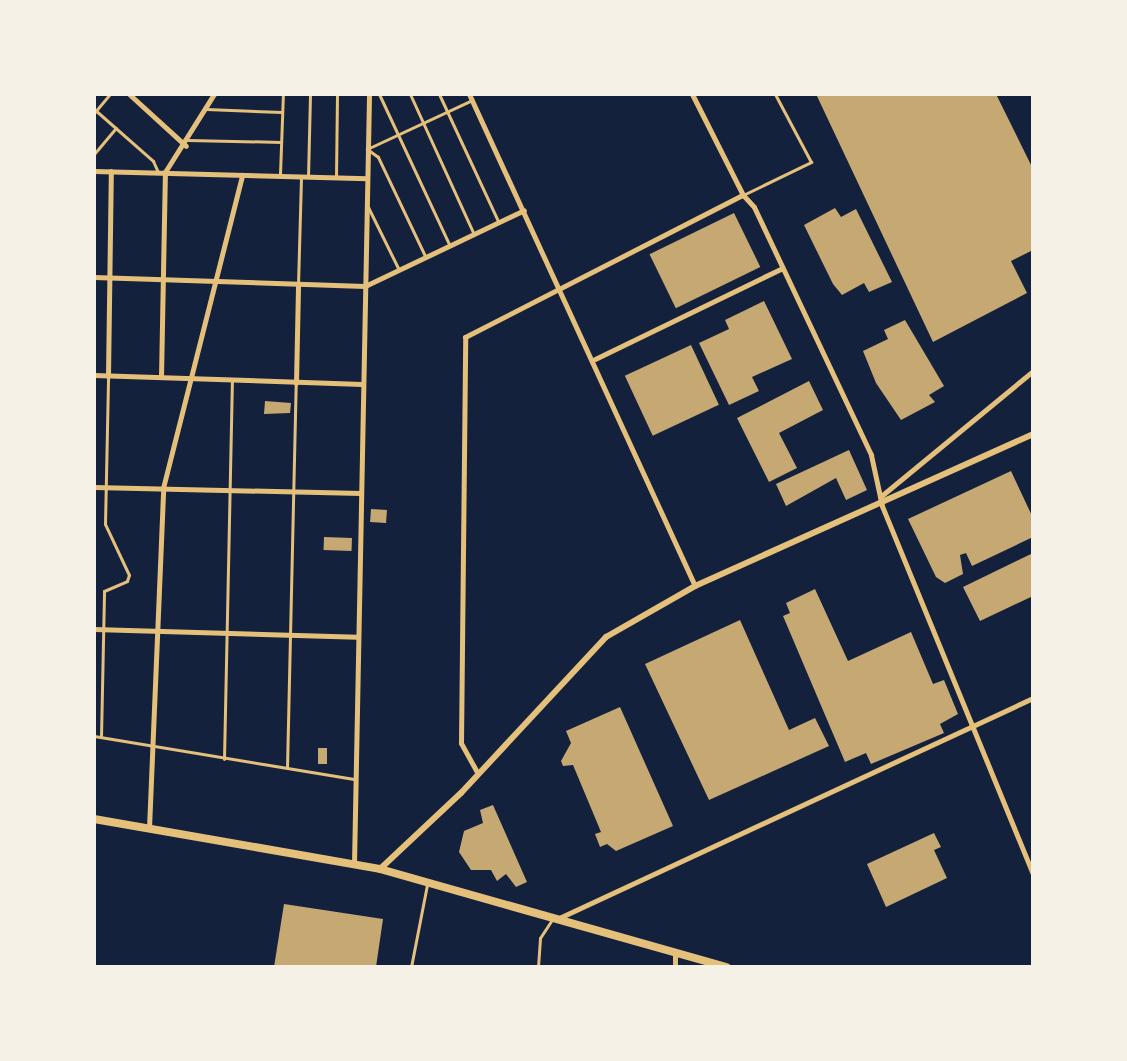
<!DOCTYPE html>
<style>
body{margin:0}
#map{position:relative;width:1127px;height:1061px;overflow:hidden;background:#14213d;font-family:"IBM Plex Sans",sans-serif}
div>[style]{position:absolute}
.building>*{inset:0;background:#c6a872;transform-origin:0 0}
.service>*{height:3px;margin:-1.5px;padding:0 1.5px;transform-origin:1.5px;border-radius:1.5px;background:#e5c07b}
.minor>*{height:5px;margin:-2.5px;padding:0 2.5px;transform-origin:2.5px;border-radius:2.5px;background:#e5c07b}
.tertiary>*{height:6px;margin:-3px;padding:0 3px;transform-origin:3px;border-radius:3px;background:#e5c07b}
.primary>*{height:8px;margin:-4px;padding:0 4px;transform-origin:4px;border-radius:4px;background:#e5c07b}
span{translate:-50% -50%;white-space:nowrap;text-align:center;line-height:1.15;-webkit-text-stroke:6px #f6f1e7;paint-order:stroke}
.frame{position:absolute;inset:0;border:96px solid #f6f1e7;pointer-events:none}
</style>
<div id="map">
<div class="building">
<div style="clip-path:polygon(816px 94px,996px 94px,1033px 169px,1033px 250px,1011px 261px,1027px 293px,933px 342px)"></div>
<div style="clip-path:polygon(835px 208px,841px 217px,856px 209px,892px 282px,869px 292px,864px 283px,842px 295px,833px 284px,804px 225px)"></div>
<div style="left:734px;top:213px;width:60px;height:94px;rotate:64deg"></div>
<div style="clip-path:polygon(764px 301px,792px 359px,752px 377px,759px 391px,729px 405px,699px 343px,729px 329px,725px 320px)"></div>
<div style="clip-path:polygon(905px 320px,944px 386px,929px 395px,935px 402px,901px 420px,876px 383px,863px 351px,888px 339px,884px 330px)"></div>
<div style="left:691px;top:345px;width:66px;height:73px;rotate:65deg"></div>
<div style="clip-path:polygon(809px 381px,823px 410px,779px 433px,797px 468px,769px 482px,737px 418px)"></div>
<div style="clip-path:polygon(265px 401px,291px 403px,290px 413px,264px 414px)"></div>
<div style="clip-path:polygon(849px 450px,867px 490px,846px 500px,836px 478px,786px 506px,776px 484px)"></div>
<div style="clip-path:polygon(1011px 471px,1033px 518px,1033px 537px,972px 566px,966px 553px,960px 555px,963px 574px,945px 583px,936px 577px,908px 519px)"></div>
<div style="left:371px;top:509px;width:16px;height:13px;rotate:4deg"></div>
<div style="left:324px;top:537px;width:28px;height:13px;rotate:2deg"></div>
<div style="clip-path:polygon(1033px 553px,1033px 596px,980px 621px,963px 587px)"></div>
<div style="clip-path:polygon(815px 589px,848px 661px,911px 632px,933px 684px,944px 680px,958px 714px,940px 724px,944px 733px,871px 764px,866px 753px,845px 762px,783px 616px,790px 613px,786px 603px)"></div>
<div style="clip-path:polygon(740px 620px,789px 730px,815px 718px,829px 746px,709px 800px,645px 664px)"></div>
<div style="clip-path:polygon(620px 707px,673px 826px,616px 851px,607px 844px,600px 847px,595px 834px,601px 832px,573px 765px,563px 766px,561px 761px,571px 743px,566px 731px)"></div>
<div style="left:318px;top:748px;width:9px;height:16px"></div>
<div style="clip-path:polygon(493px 805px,527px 882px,516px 887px,506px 874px,497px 881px,491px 870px,471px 870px,459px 852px,464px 831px,483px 823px,480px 810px)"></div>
<div style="clip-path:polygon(934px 833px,941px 847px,934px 850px,947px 878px,886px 907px,867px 864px)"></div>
<div style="clip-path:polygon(284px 904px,383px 919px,376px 967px,274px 967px)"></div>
</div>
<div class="service">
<div style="left:379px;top:94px;width:166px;rotate:65deg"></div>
<div style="left:410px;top:94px;width:152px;rotate:65.5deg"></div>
<div style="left:439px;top:94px;width:140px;rotate:65.1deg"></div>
<div style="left:94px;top:109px;width:79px;rotate:41.4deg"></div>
<div style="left:153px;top:161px;width:12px;rotate:66deg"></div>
<div style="left:206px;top:109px;width:76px;rotate:2.3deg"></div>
<div style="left:94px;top:113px;width:25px;rotate:-50deg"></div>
<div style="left:188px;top:140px;width:93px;rotate:1.2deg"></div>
<div style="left:94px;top:154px;width:34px;rotate:-50deg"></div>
<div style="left:280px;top:174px;width:80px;rotate:-87.9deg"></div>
<div style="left:308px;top:177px;width:83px;rotate:-88.6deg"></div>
<div style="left:336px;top:177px;width:83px;rotate:-89.3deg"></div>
<div style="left:743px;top:195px;width:76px;rotate:-25.9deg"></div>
<div style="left:811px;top:162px;width:77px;rotate:-117.9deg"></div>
<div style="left:368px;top:207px;width:68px;rotate:63.8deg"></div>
<div style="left:425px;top:256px;width:110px;rotate:-115.4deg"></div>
<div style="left:378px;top:157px;width:14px;rotate:-144deg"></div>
<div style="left:367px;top:149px;width:114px;rotate:-25deg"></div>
<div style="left:298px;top:285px;width:109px;rotate:-88.4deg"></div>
<div style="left:94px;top:736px;width:265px;rotate:9.4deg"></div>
<div style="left:101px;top:737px;width:146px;rotate:-88.8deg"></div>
<div style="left:104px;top:591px;width:25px;rotate:-23deg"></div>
<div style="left:127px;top:581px;width:6px;rotate:-72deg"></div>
<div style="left:129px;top:575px;width:56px;rotate:-115.2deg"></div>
<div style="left:105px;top:524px;width:148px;rotate:-88.8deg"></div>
<div style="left:224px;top:759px;width:380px;rotate:-88.8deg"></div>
<div style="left:287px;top:768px;width:384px;rotate:-88.7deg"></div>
<div style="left:411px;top:967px;width:84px;rotate:-79deg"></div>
<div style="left:538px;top:967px;width:29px;rotate:-86deg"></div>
<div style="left:540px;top:938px;width:20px;rotate:-57deg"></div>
</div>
<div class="minor">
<div style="left:129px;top:94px;width:77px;rotate:42.4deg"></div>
<div style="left:469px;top:94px;width:541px;rotate:65.33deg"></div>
<div style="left:692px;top:94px;width:113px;rotate:63.2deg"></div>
<div style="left:743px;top:195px;width:16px;rotate:47deg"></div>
<div style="left:754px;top:207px;width:274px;rotate:64.7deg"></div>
<div style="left:871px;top:455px;width:52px;rotate:77.8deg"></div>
<div style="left:882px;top:506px;width:399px;rotate:67.7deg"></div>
<div style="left:94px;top:171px;width:273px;rotate:1.5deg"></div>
<div style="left:94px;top:277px;width:271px;rotate:1.9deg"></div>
<div style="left:365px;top:286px;width:176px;rotate:-25.5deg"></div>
<div style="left:595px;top:359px;width:208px;rotate:-25.9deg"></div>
<div style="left:94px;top:375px;width:268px;rotate:1.9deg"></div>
<div style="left:108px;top:376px;width:205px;rotate:-89.2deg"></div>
<div style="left:161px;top:377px;width:205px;rotate:-88.9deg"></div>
<div style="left:165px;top:172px;width:92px;rotate:-57.9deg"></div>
<div style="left:296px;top:383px;width:98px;rotate:-88.8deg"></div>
<div style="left:94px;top:487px;width:267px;rotate:1.3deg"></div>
<div style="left:880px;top:497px;width:198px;rotate:-39.5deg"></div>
<div style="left:94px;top:629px;width:263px;rotate:1.7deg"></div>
<div style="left:477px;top:772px;width:33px;rotate:-119deg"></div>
<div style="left:461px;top:743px;width:406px;rotate:-89.4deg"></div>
<div style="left:465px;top:337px;width:311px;rotate:-27.1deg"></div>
<div style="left:149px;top:828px;width:340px;rotate:-87.6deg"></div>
<div style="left:163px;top:488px;width:323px;rotate:-75.8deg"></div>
<div style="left:354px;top:864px;width:770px;rotate:-88.88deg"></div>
<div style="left:559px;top:918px;width:523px;rotate:-24.9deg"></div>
<div style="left:675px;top:967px;width:12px;rotate:-90deg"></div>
</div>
<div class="tertiary">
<div style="left:380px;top:869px;width:111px;rotate:-43.2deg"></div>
<div style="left:461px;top:793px;width:213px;rotate:-47.1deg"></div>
<div style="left:606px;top:637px;width:103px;rotate:-29.8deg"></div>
<div style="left:695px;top:586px;width:371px;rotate:-24.2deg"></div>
</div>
<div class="primary">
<div style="left:94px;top:819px;width:290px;rotate:9.9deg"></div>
<div style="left:380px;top:869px;width:360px;rotate:15.8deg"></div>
</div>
<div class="frame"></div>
</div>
